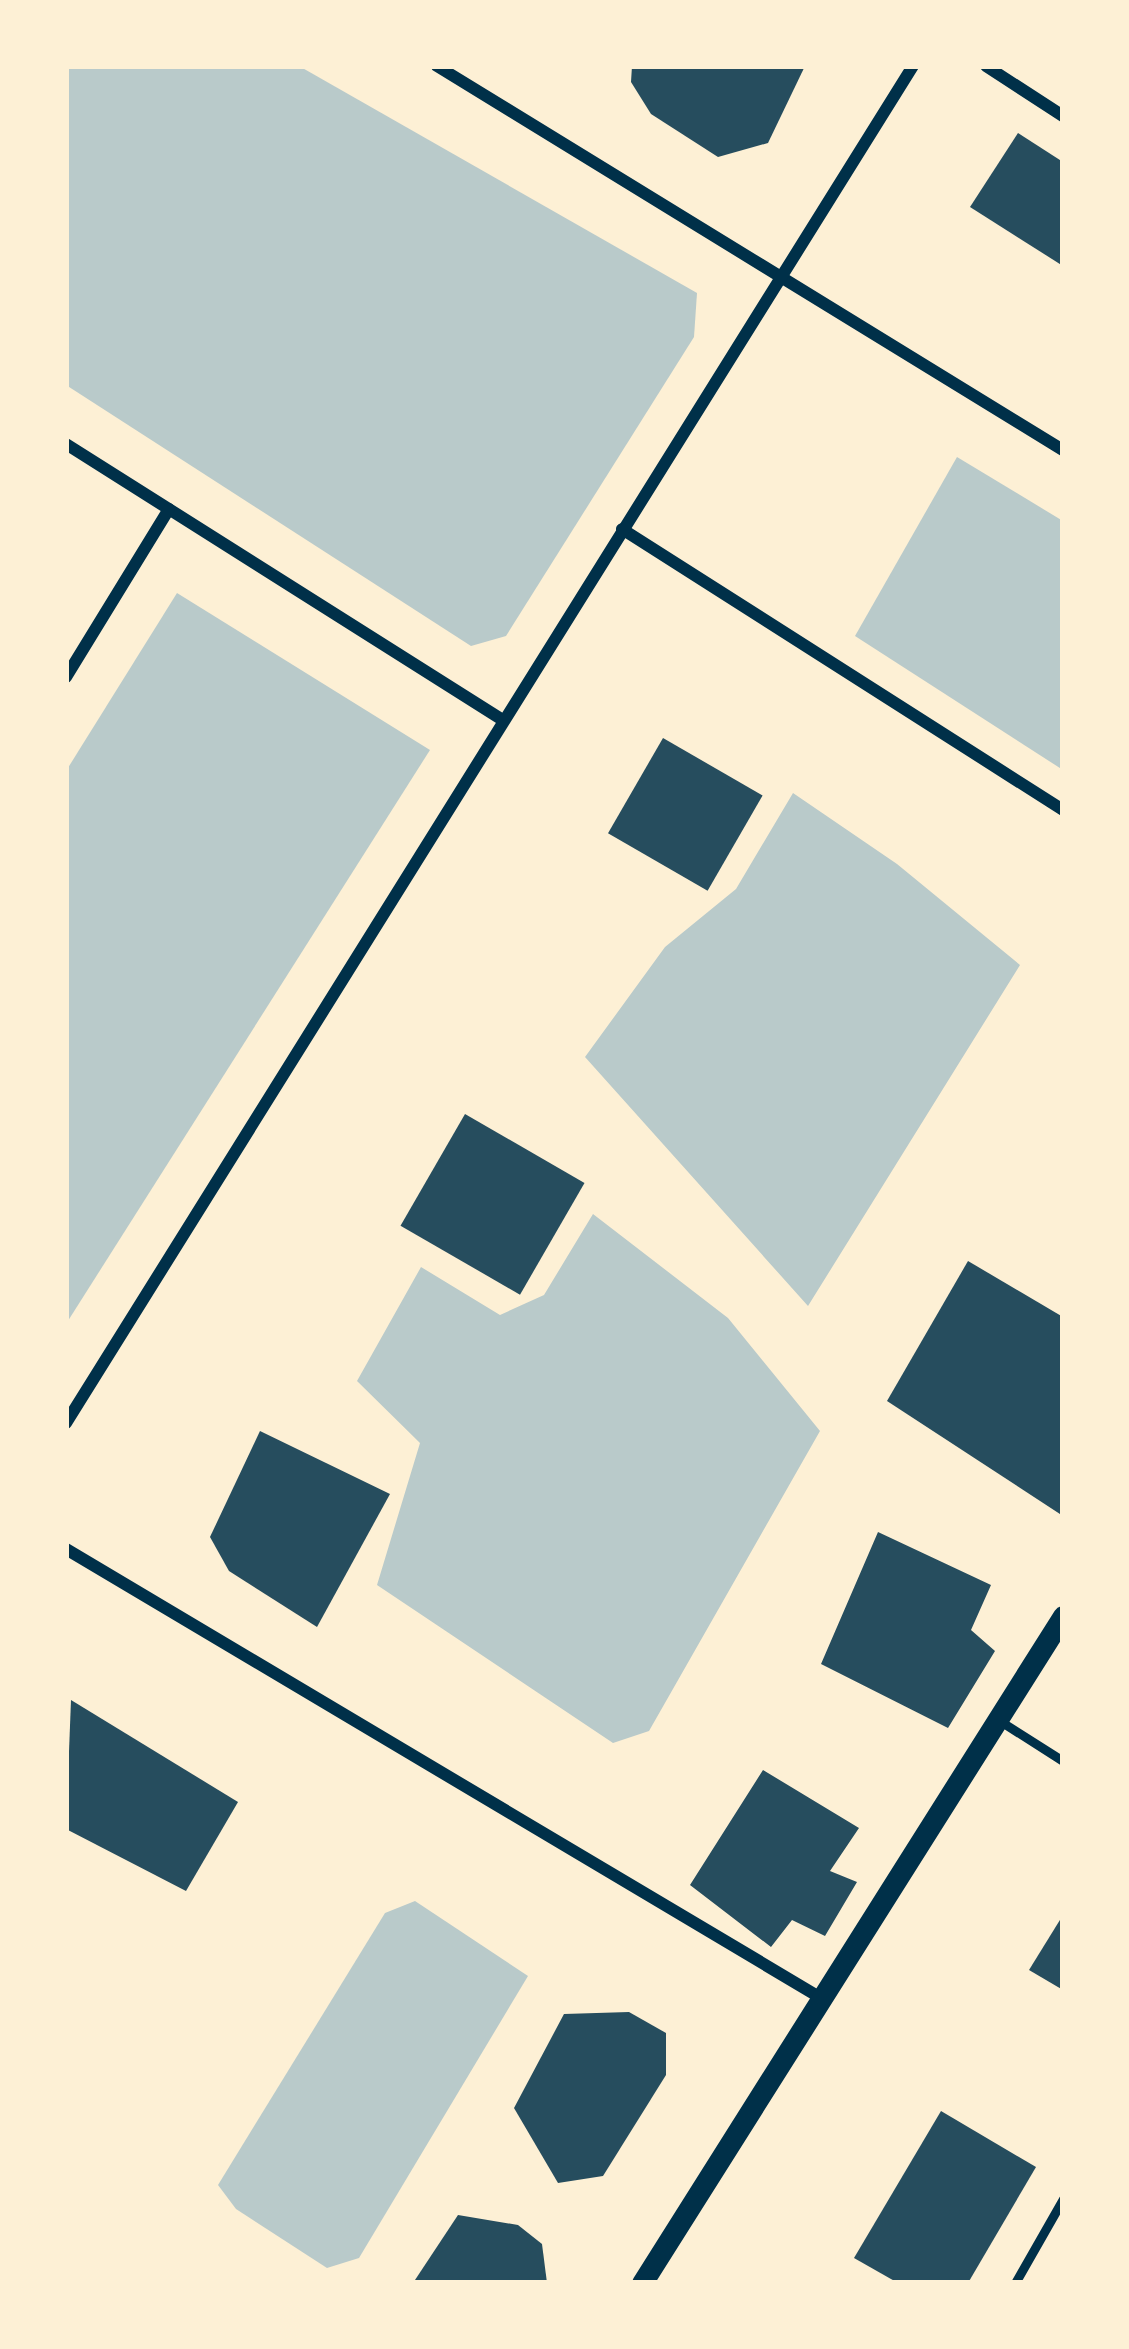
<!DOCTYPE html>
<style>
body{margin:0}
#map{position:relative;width:1129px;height:2349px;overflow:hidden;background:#fdf0d5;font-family:"Zilla Slab",serif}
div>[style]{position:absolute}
.green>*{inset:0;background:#b9caca}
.building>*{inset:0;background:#264d5e;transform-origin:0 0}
.service>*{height:9px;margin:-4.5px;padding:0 4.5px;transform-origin:4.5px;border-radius:4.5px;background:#003049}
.minor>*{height:12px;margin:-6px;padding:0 6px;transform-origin:6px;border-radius:6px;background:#003049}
.tertiary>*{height:21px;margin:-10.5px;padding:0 10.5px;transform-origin:10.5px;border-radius:10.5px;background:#003049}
span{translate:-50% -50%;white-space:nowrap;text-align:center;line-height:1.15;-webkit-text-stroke:9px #fdf0d5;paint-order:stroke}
.frame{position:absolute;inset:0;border:69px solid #fdf0d5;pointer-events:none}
</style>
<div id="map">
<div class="green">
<div style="clip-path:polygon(66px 66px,299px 66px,697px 293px,694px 337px,506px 636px,471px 646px,66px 385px)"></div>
<div style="clip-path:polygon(957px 457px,1063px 521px,1063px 770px,855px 636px)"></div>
<div style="clip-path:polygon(177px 593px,430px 750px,66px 1324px,66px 771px)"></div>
<div style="clip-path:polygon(793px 793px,897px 864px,1020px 965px,808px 1306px,585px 1057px,665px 947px,736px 889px)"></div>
<div style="clip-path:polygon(593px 1214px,728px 1318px,820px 1431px,649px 1731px,613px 1743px,377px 1585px,420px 1443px,357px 1381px,421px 1267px,500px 1315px,544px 1295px)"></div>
<div style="clip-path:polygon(415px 1901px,528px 1976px,359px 2258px,327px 2268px,236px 2209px,218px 2185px,385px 1913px)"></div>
</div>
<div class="building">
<div style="clip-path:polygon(632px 66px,805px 66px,768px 143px,718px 157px,651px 114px,631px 82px)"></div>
<div style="clip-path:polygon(1018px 133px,1063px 162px,1063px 266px,970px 207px)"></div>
<div style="left:663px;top:738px;width:115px;height:110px;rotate:30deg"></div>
<div style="left:465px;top:1114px;width:138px;height:129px;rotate:30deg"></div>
<div style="clip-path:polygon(968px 1261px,1063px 1317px,1063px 1516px,887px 1401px)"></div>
<div style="clip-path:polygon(260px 1431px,390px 1494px,317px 1627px,229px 1571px,210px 1537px)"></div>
<div style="clip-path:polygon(878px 1532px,991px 1585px,971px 1630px,995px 1651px,948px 1728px,821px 1664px)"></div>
<div style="clip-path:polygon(71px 1700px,238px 1802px,186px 1891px,66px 1829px)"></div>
<div style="clip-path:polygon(763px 1770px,859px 1828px,830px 1871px,857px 1882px,825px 1936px,792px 1920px,771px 1947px,690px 1885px)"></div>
<div style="clip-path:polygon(1063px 1915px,1063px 1990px,1029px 1970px)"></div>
<div style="clip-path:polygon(629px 2012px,666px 2033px,666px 2075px,603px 2176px,558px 2183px,514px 2108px,564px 2014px)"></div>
<div style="clip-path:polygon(941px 2111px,1036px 2167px,968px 2283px,898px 2283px,854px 2258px)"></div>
<div style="clip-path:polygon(458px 2215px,518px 2225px,542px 2244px,547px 2283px,413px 2283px)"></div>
</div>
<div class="service">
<div style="left:997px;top:1719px;width:78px;rotate:32.5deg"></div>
<div style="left:1015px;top:2283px;width:97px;rotate:-60.3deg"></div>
</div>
<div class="minor">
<div style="left:437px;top:66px;width:734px;rotate:31.53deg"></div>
<div style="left:986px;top:66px;width:92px;rotate:33deg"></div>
<div style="left:66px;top:444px;width:515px;rotate:32.3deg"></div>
<div style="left:622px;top:529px;width:523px;rotate:32.5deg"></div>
<div style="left:66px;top:677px;width:197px;rotate:-58.5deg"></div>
<div style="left:66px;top:1423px;width:1600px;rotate:-58.03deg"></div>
<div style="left:66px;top:1549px;width:878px;rotate:30.74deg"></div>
</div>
<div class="tertiary">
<div style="left:642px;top:2283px;width:789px;rotate:-57.74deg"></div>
</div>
<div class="frame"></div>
</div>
